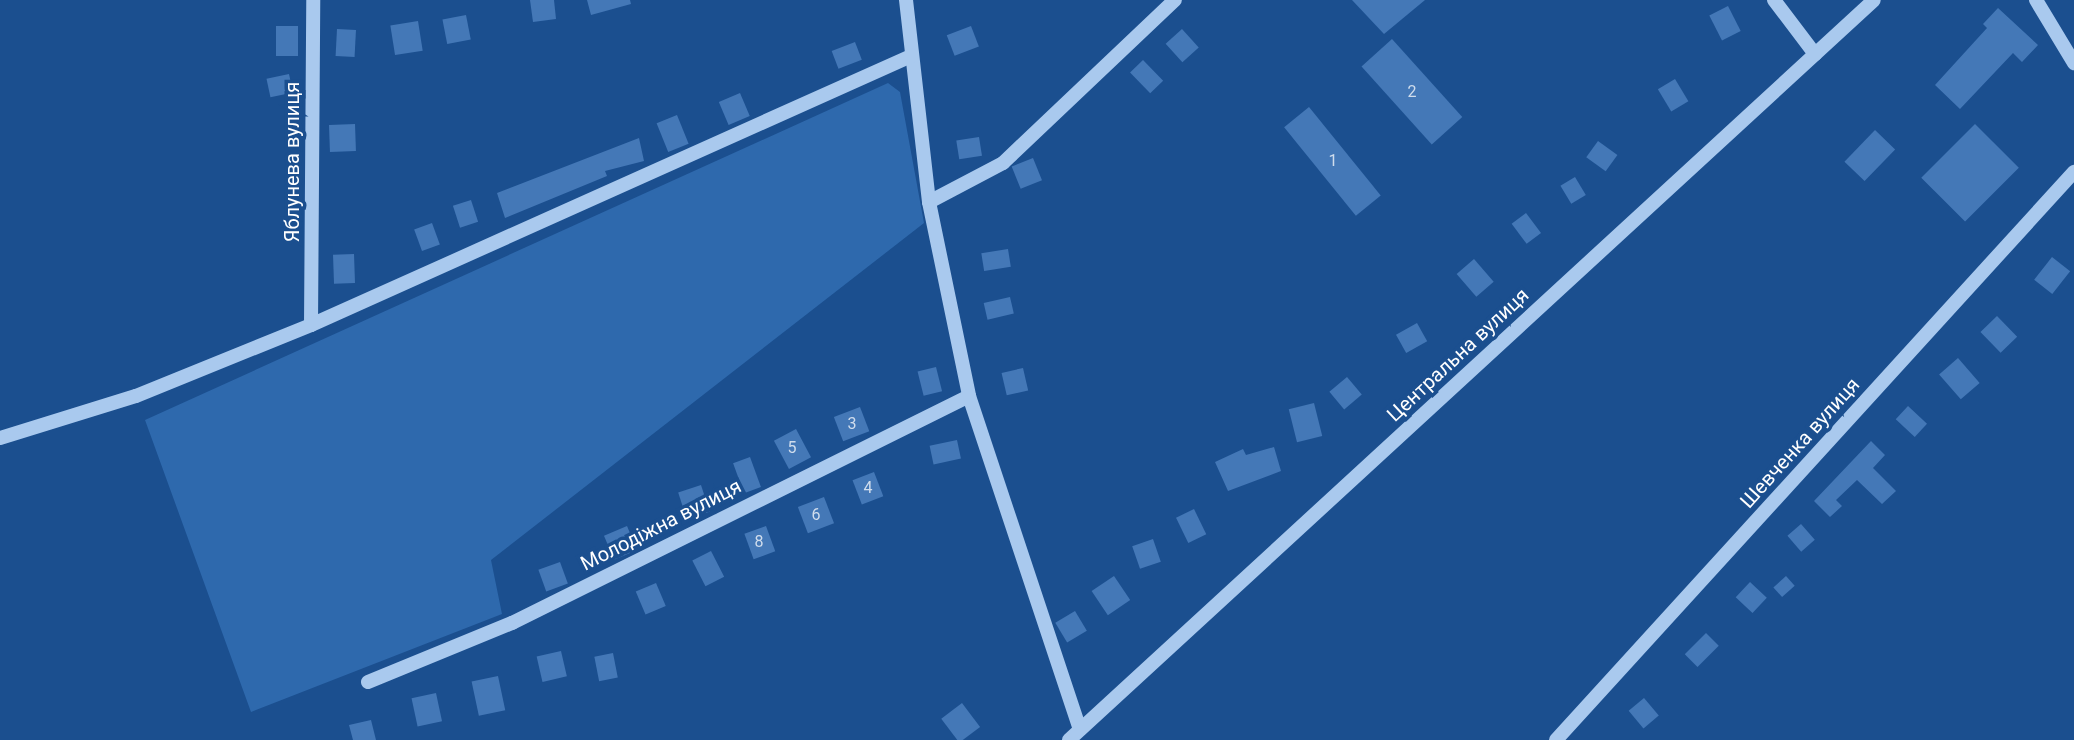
<!DOCTYPE html>
<meta charset="utf-8">
<style>
body{margin:0}
#map{position:relative;width:2074px;height:740px;overflow:hidden;background:#1b4f8f;font-family:Roboto,sans-serif}
div>[style]{position:absolute}
.green>*{inset:0;background:#2e69ad}
.building>*{inset:0;background:#4478b7;transform-origin:0 0}
.minor>*{height:14px;margin:-7px;padding:0 7px;transform-origin:7px;border-radius:7px;background:#a9c9ee}
span{translate:-50% -50%;white-space:nowrap;text-align:center;line-height:1.15;-webkit-text-stroke:7px #1b4f8f;paint-order:stroke}
.number-label{font-size:16px;color:#d0dded}
.number-label span{-webkit-text-stroke-width:0}
.street-label{font-size:20px;color:#fff}
</style>
<div id="map">
<div class="green">
<div style="clip-path:polygon(888px 83px,900px 92px,924px 223px,491px 560px,502px 614px,251px 712px,145px 420px)"></div>
</div>
<div class="building">
<div style="clip-path:polygon(530px 0,554px 0,556px 19px,533px 22px)"></div>
<div style="clip-path:polygon(587px 0,630px 0,631px 4px,591px 15px)"></div>
<div style="clip-path:polygon(1352px 0,1425px 0,1384px 34px)"></div>
<div style="left:1728px;top:6px;width:28px;height:21px;rotate:63deg"></div>
<div style="clip-path:polygon(1998px 8px,2038px 45px,2022px 62px,2013px 53px,1960px 109px,1935px 85px,1987px 28px,1983px 24px)"></div>
<div style="left:466px;top:15px;width:25px;height:24px;rotate:79deg"></div>
<div style="left:418px;top:21px;width:30px;height:28px;rotate:81deg"></div>
<div style="left:276px;top:26px;width:22px;height:30px"></div>
<div style="left:971px;top:26px;width:22px;height:26px;rotate:69deg"></div>
<div style="left:337px;top:29px;width:19px;height:27px;rotate:3deg"></div>
<div style="left:1182px;top:29px;width:25px;height:22px;rotate:48deg"></div>
<div style="left:1392px;top:39px;width:105px;height:41px;rotate:48deg"></div>
<div style="left:855px;top:42px;width:19px;height:25px;rotate:69deg"></div>
<div style="left:1143px;top:60px;width:29px;height:18px;rotate:46deg"></div>
<div style="left:289px;top:74px;width:19px;height:23px;rotate:78deg"></div>
<div style="left:1675px;top:79px;width:26px;height:20px;rotate:59deg"></div>
<div style="left:740px;top:93px;width:25px;height:23px;rotate:67deg"></div>
<div style="left:1309px;top:107px;width:114px;height:32px;rotate:51deg"></div>
<div style="left:677px;top:115px;width:31px;height:22px;rotate:68deg"></div>
<div style="left:355px;top:124px;width:27px;height:26px;rotate:88deg"></div>
<div style="left:1975px;top:124px;width:62px;height:76px;rotate:45deg"></div>
<div style="left:1875px;top:130px;width:28px;height:44px;rotate:44deg"></div>
<div style="left:979px;top:137px;width:19px;height:23px;rotate:81deg"></div>
<div style="clip-path:polygon(639px 138px,644px 161px,605px 171px,607px 176px,505px 218px,497px 193px)"></div>
<div style="left:1598px;top:141px;width:24px;height:20px;rotate:36deg"></div>
<div style="left:1033px;top:158px;width:24px;height:23px;rotate:68deg"></div>
<div style="left:1575px;top:177px;width:21px;height:17px;rotate:59deg"></div>
<div style="left:471px;top:200px;width:23px;height:19px;rotate:72deg"></div>
<div style="left:1526px;top:213px;width:25px;height:18px;rotate:53deg"></div>
<div style="left:432px;top:223px;width:23px;height:19px;rotate:70deg"></div>
<div style="left:1008px;top:249px;width:18px;height:27px;rotate:81deg"></div>
<div style="left:354px;top:254px;width:29px;height:21px;rotate:88deg"></div>
<div style="left:2052px;top:257px;width:23px;height:29px;rotate:38deg"></div>
<div style="left:1474px;top:259px;width:30px;height:23px;rotate:49deg"></div>
<div style="left:1010px;top:297px;width:17px;height:27px;rotate:77deg"></div>
<div style="left:1997px;top:316px;width:29px;height:23px;rotate:46deg"></div>
<div style="left:1417px;top:323px;width:21px;height:24px;rotate:61deg"></div>
<div style="left:1958px;top:358px;width:33px;height:25px;rotate:49deg"></div>
<div style="left:936px;top:367px;width:25px;height:19px;rotate:76deg"></div>
<div style="left:1023px;top:368px;width:23px;height:22px;rotate:77deg"></div>
<div style="left:1347px;top:377px;width:23px;height:23px;rotate:50deg"></div>
<div style="left:1314px;top:403px;width:34px;height:26px;rotate:76deg"></div>
<div style="left:1908px;top:406px;width:26px;height:18px;rotate:43deg"></div>
<div style="left:860px;top:407px;width:26px;height:28px;rotate:69deg"></div>
<div style="left:796px;top:429px;width:32px;height:25px;rotate:62deg"></div>
<div style="left:957px;top:440px;width:19px;height:28px;rotate:78deg"></div>
<div style="clip-path:polygon(1871px 441px,1885px 455px,1873px 468px,1896px 491px,1882px 504px,1857px 480px,1836px 500px,1842px 506px,1830px 517px,1814px 501px)"></div>
<div style="clip-path:polygon(1274px 447px,1281px 471px,1228px 491px,1215px 462px,1243px 449px,1246px 455px)"></div>
<div style="left:750px;top:457px;width:32px;height:18px;rotate:70deg"></div>
<div style="left:874px;top:472px;width:26px;height:23px;rotate:69deg"></div>
<div style="left:701px;top:485px;width:28px;height:24px;rotate:72deg"></div>
<div style="left:824px;top:497px;width:28px;height:28px;rotate:69deg"></div>
<div style="left:1194px;top:509px;width:28px;height:20px;rotate:64deg"></div>
<div style="left:1801px;top:524px;width:21px;height:18px;rotate:49deg"></div>
<div style="left:627px;top:526px;width:26px;height:25px;rotate:67deg"></div>
<div style="left:766px;top:526px;width:27px;height:23px;rotate:70deg"></div>
<div style="left:1153px;top:539px;width:24px;height:22px;rotate:71deg"></div>
<div style="left:711px;top:551px;width:29px;height:21px;rotate:63deg"></div>
<div style="left:560px;top:562px;width:23px;height:23px;rotate:70deg"></div>
<div style="left:1114px;top:576px;width:29px;height:27px;rotate:56deg"></div>
<div style="left:1786px;top:576px;width:13px;height:17px;rotate:48deg"></div>
<div style="left:1750px;top:582px;width:23px;height:21px;rotate:43deg"></div>
<div style="left:656px;top:583px;width:25px;height:22px;rotate:67deg"></div>
<div style="left:1075px;top:611px;width:23px;height:23px;rotate:59deg"></div>
<div style="left:1706px;top:633px;width:18px;height:30px;rotate:45deg"></div>
<div style="left:561px;top:651px;width:26px;height:25px;rotate:77deg"></div>
<div style="left:613px;top:653px;width:25px;height:19px;rotate:79deg"></div>
<div style="left:498px;top:676px;width:35px;height:27px;rotate:78deg"></div>
<div style="left:436px;top:693px;width:29px;height:25px;rotate:78deg"></div>
<div style="left:1644px;top:698px;width:23px;height:20px;rotate:50deg"></div>
<div style="left:962px;top:703px;width:30px;height:26px;rotate:53deg"></div>
<div style="clip-path:polygon(371px 720px,376px 740px,353px 740px,349px 725px)"></div>
</div>
<div class="minor">
<div style="left:906px;top:0;width:203px;rotate:83.5deg"></div>
<div style="left:929px;top:202px;width:198px;rotate:78.3deg"></div>
<div style="left:969px;top:396px;width:351px;rotate:71.6deg"></div>
<div style="left:1774px;top:0;width:68px;rotate:52.8deg"></div>
<div style="left:2036px;top:0;width:74px;rotate:58.9deg"></div>
<div style="left:929px;top:202px;width:84px;rotate:-27.8deg"></div>
<div style="left:1003px;top:163px;width:237px;rotate:-43.5deg"></div>
<div style="left:311px;top:325px;width:325px;rotate:-89.6deg"></div>
<div style="left:0;top:438px;width:142px;rotate:-17.2deg"></div>
<div style="left:136px;top:396px;width:189px;rotate:-22.1deg"></div>
<div style="left:311px;top:325px;width:658px;rotate:-24.15deg"></div>
<div style="left:368px;top:682px;width:156px;rotate:-22.3deg"></div>
<div style="left:512px;top:623px;width:510px;rotate:-26.41deg"></div>
<div style="left:1069px;top:740px;width:1093px;rotate:-42.59deg"></div>
<div style="left:1556px;top:740px;width:769px;rotate:-47.64deg"></div>
</div>
<div class="number-label">
<span style="left:1412px;top:92px">2</span>
<span style="left:1333px;top:161px">1</span>
<span style="left:852px;top:424px">3</span>
<span style="left:792px;top:448px">5</span>
<span style="left:868px;top:488px">4</span>
<span style="left:816px;top:515px">6</span>
<span style="left:759px;top:542px">8</span>
</div>
<div class="street-label">
<span style="left:292px;top:162px;rotate:-90deg">Яблунева вулиця</span>
<span style="left:1458px;top:355px;rotate:-43deg">Центральна вулиця</span>
<span style="left:1800px;top:443px;rotate:-48deg">Шевченка вулиця</span>
<span style="left:661px;top:525px;rotate:-27deg">Молодіжна вулиця</span>
</div>
</div>
